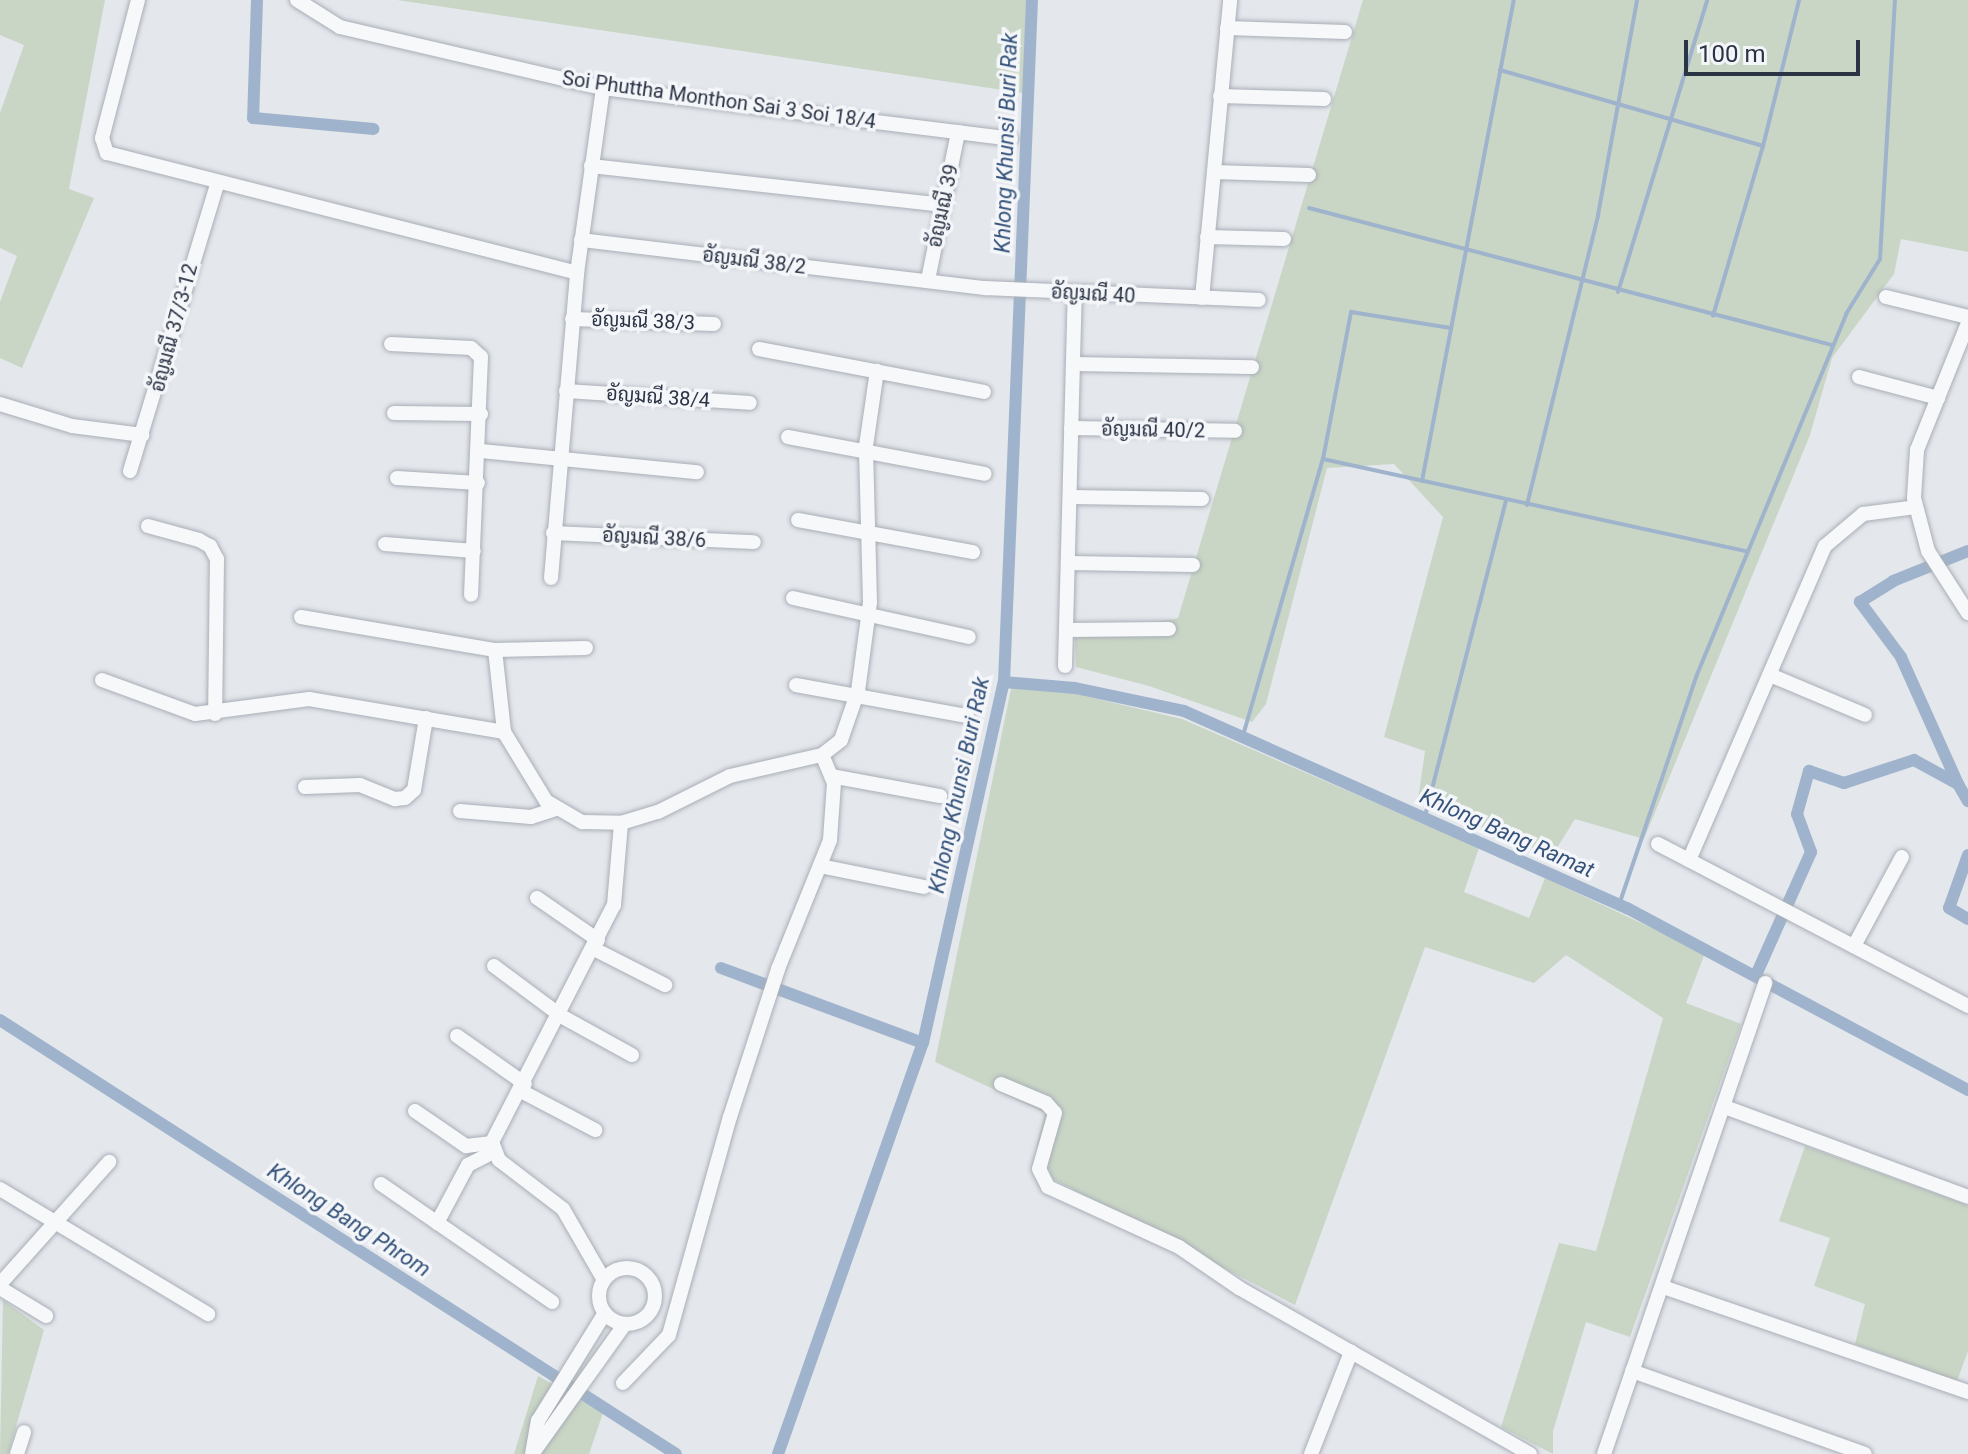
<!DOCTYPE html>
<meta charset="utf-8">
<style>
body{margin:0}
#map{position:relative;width:1968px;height:1454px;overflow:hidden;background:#e4e7ec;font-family:Roboto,Sarabun,sans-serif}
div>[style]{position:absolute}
.green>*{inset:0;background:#c9d6c5}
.stream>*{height:4px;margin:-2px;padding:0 2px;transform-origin:2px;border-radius:2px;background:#9fb4cc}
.canal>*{height:12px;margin:-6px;padding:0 6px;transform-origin:6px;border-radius:6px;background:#9fb4cc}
.roads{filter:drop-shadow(0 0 2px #a9aeb7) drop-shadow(0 0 2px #a9aeb7)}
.street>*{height:14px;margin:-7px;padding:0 7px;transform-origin:7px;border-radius:7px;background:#f7f8fa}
.street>.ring{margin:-7px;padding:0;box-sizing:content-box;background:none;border:14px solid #f7f8fa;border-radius:50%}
span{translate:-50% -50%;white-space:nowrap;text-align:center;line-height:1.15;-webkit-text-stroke:7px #f4f6f9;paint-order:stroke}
.street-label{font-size:20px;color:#2b3445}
.water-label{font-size:22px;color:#34527a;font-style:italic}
.scale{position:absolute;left:1684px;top:40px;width:176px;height:36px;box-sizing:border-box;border:4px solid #2b3445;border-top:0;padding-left:10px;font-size:24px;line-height:28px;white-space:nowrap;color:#2b3445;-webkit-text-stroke:6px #f4f6f9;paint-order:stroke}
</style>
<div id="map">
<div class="green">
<div style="clip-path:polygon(0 0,105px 0,69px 189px,94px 198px,22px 368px,0 358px,0 302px,17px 256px,0 248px,0 113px,24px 45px,0 35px)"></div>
<div style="clip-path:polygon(397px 0,1028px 0,1023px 93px,863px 69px)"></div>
<div style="clip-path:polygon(1363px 0,1968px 0,1968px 252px,1901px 239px,1894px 274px,1832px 358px,1810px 435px,1644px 839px,1575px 819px,1552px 856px,1418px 800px,1425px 751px,1384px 737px,1443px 517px,1394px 464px,1327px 468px,1266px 704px,1252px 722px,1149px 686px,1076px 667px,1075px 638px,1178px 618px)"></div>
<div style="clip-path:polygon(1013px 679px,1182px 719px,1479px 848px,1464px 892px,1529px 918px,1545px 878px,1705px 953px,1686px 1003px,1741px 1024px,1630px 1337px,1586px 1322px,1553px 1431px,1553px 1454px,1501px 1427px,1559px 1243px,1596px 1251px,1663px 1018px,1566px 955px,1534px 983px,1425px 947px,1295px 1305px,1053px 1179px,1037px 1144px,1045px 1113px,935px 1062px)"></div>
<div style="clip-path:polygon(1805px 1146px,1968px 1205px,1968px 1351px,1957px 1381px,1855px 1344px,1865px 1304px,1814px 1286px,1830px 1238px,1779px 1221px)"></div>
<div style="clip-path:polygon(3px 1300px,44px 1330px,8px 1454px,0 1454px)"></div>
<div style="clip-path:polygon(538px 1376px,603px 1413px,589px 1454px,514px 1454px)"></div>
</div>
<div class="stream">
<div style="left:1500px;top:70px;width:274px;rotate:16.1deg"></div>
<div style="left:1763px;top:146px;width:177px;rotate:106.4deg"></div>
<div style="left:1763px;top:146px;width:150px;rotate:-76.1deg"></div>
<div style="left:1309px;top:208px;width:541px;rotate:14.68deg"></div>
<div style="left:1618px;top:292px;width:305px;rotate:-73deg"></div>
<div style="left:1323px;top:459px;width:435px;rotate:12.3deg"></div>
<div style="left:1422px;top:481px;width:490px;rotate:-79.2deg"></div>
<div style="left:1527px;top:505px;width:299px;rotate:-76.2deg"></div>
<div style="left:1598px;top:215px;width:219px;rotate:-79.7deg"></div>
<div style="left:1242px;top:739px;width:291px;rotate:-73.9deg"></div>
<div style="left:1323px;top:459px;width:150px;rotate:-79.2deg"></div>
<div style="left:1351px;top:312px;width:101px;rotate:9.1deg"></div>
<div style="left:1424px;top:820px;width:329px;rotate:-75.6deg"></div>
<div style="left:1619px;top:905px;width:241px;rotate:-71.3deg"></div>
<div style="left:1696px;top:677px;width:393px;rotate:-67.5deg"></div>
<div style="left:1846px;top:314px;width:65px;rotate:-58.3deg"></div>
<div style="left:1880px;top:259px;width:259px;rotate:-86.7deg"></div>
</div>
<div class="canal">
<div style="left:257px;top:0;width:118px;rotate:91.9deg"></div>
<div style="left:253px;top:118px;width:121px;rotate:5.2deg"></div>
<div style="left:1004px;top:682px;width:71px;rotate:4.8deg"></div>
<div style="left:1075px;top:688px;width:111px;rotate:11.9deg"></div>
<div style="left:1184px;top:711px;width:485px;rotate:24deg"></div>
<div style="left:1627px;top:908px;width:387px;rotate:28.1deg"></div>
<div style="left:1958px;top:784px;width:139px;rotate:-114.2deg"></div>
<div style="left:1901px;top:657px;width:69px;rotate:-126.7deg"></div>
<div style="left:1860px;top:602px;width:39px;rotate:-32deg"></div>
<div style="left:1893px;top:581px;width:81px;rotate:-21.8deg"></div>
<div style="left:1968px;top:855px;width:56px;rotate:109.7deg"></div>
<div style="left:1949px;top:908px;width:22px;rotate:30deg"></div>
<div style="left:721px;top:968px;width:215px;rotate:20.4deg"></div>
<div style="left:1756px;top:975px;width:135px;rotate:-65.9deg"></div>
<div style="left:1811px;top:852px;width:40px;rotate:-110.2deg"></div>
<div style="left:1797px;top:814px;width:45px;rotate:-74.4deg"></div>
<div style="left:1809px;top:771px;width:37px;rotate:19deg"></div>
<div style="left:1844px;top:783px;width:74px;rotate:-18.2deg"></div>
<div style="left:1914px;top:760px;width:50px;rotate:28.6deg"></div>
<div style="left:1958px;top:784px;width:20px;rotate:60deg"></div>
<div style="left:0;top:1020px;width:803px;rotate:32.7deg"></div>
<div style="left:778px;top:1454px;width:436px;rotate:-70.6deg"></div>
<div style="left:923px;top:1043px;width:370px;rotate:-77.4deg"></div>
<div style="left:1004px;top:682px;width:683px;rotate:-87.65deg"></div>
</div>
<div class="roads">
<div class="street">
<div style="left:138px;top:0;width:143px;rotate:104.6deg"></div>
<div style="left:102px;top:138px;width:16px;rotate:72deg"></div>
<div style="left:107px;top:153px;width:485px;rotate:14.3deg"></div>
<div style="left:297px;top:0;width:51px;rotate:32.1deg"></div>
<div style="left:340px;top:27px;width:270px;rotate:13.1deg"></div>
<div style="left:603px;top:88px;width:411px;rotate:7.1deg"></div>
<div style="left:1227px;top:28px;width:118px;rotate:1.9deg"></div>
<div style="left:1220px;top:96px;width:104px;rotate:1.7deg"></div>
<div style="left:591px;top:166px;width:355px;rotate:6.3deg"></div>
<div style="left:1214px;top:172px;width:95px;rotate:1.8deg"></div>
<div style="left:1207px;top:237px;width:77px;rotate:1.5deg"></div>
<div style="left:581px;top:240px;width:408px;rotate:6.8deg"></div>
<div style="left:986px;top:288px;width:273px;rotate:2.5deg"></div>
<div style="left:928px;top:280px;width:151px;rotate:-78.5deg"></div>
<div style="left:1886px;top:297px;width:84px;rotate:13.7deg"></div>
<div style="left:1202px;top:298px;width:299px;rotate:-84.6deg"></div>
<div style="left:572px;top:319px;width:142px;rotate:2deg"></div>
<div style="left:1968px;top:323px;width:137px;rotate:111.9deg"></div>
<div style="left:1917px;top:450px;width:48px;rotate:93.6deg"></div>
<div style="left:1914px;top:498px;width:55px;rotate:75.2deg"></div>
<div style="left:1928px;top:551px;width:74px;rotate:57.2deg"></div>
<div style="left:391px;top:344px;width:80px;rotate:2.9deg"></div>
<div style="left:471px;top:348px;width:13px;rotate:42deg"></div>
<div style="left:481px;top:357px;width:238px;rotate:92.4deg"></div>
<div style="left:759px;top:349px;width:229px;rotate:10.8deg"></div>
<div style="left:1073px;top:364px;width:179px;rotate:1deg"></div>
<div style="left:1859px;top:377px;width:82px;rotate:14.9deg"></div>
<div style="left:566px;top:391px;width:184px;rotate:3.7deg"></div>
<div style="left:0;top:404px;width:75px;rotate:17deg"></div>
<div style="left:72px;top:426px;width:71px;rotate:7.3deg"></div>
<div style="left:394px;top:413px;width:87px;rotate:0.7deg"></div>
<div style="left:1071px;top:428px;width:164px;rotate:1deg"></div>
<div style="left:788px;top:437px;width:200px;rotate:10.6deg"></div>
<div style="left:481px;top:451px;width:217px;rotate:5.6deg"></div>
<div style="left:130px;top:471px;width:300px;rotate:-73.1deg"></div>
<div style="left:397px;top:478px;width:81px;rotate:3.5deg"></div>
<div style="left:1071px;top:497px;width:131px;rotate:0.9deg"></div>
<div style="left:798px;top:520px;width:178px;rotate:10.4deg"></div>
<div style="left:148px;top:526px;width:53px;rotate:15.4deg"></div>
<div style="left:199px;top:540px;width:13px;rotate:29deg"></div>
<div style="left:210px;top:546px;width:15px;rotate:62deg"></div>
<div style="left:217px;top:559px;width:155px;rotate:90.7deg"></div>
<div style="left:553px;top:533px;width:201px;rotate:2.6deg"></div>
<div style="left:385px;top:544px;width:89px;rotate:4.5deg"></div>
<div style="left:1068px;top:563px;width:125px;rotate:0.9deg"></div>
<div style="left:551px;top:578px;width:306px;rotate:-85.1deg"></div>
<div style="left:577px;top:273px;width:187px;rotate:-82deg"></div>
<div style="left:793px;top:598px;width:180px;rotate:12.5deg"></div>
<div style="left:301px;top:617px;width:197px;rotate:9.7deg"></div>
<div style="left:495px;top:650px;width:91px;rotate:-1.3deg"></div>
<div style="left:1067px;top:630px;width:102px;rotate:-0.6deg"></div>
<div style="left:495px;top:650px;width:82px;rotate:83.7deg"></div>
<div style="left:504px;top:732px;width:81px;rotate:58.7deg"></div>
<div style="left:546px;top:801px;width:42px;rotate:30.3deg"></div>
<div style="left:582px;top:822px;width:39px;rotate:1deg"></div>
<div style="left:621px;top:823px;width:39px;rotate:-17deg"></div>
<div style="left:658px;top:812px;width:80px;rotate:-26.6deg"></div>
<div style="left:730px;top:776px;width:94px;rotate:-12.9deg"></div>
<div style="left:822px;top:755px;width:24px;rotate:-38deg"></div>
<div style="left:841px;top:740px;width:52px;rotate:-70.9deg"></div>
<div style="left:858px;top:691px;width:90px;rotate:-82.3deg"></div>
<div style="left:870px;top:602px;width:156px;rotate:-91.5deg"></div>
<div style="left:866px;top:446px;width:76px;rotate:-81.7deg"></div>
<div style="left:1065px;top:666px;width:372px;rotate:-88.5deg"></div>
<div style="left:1770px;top:675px;width:103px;rotate:22.8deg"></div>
<div style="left:102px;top:680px;width:99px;rotate:20.1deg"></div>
<div style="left:195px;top:714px;width:115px;rotate:-7.5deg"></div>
<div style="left:309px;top:699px;width:198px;rotate:9.6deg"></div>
<div style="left:796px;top:685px;width:174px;rotate:10.3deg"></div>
<div style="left:831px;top:776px;width:111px;rotate:10.4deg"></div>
<div style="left:305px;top:787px;width:55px;rotate:-2.1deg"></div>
<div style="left:360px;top:785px;width:38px;rotate:22deg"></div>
<div style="left:395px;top:799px;width:10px;rotate:-6deg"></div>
<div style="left:405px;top:798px;width:12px;rotate:-42deg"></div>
<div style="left:414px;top:790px;width:73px;rotate:-80.5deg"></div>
<div style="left:460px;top:811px;width:71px;rotate:4.8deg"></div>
<div style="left:531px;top:817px;width:25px;rotate:-18deg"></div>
<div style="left:1658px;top:844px;width:350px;rotate:27.6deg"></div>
<div style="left:1689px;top:860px;width:342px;rotate:-66.6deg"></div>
<div style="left:1825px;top:546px;width:50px;rotate:-40.1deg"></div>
<div style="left:1863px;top:514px;width:53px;rotate:-7.5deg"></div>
<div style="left:820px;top:866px;width:106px;rotate:11.4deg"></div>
<div style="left:537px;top:898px;width:74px;rotate:34.5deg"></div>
<div style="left:1854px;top:946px;width:101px;rotate:-61.7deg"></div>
<div style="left:594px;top:949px;width:80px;rotate:26.9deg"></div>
<div style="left:494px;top:966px;width:84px;rotate:36.7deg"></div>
<div style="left:561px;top:1016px;width:81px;rotate:28.8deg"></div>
<div style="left:457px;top:1036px;width:83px;rotate:35.2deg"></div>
<div style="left:1001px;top:1084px;width:49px;rotate:22.9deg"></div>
<div style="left:1046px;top:1103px;width:13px;rotate:48deg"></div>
<div style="left:1055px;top:1113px;width:58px;rotate:105.9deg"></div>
<div style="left:1039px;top:1169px;width:20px;rotate:63deg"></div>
<div style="left:1048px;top:1187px;width:144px;rotate:24.6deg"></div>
<div style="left:1179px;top:1247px;width:73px;rotate:34.3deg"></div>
<div style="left:1239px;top:1288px;width:335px;rotate:29.7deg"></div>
<div style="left:521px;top:1091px;width:84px;rotate:27.8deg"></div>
<div style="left:1725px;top:1107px;width:259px;rotate:20.3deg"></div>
<div style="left:415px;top:1111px;width:62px;rotate:34.5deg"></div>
<div style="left:466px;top:1146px;width:24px;rotate:-7deg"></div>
<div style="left:381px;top:1184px;width:208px;rotate:34.6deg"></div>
<div style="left:0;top:1189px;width:243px;rotate:31deg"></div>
<div style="left:437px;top:1223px;width:66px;rotate:-61.9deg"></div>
<div style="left:468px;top:1165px;width:29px;rotate:-27deg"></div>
<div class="ring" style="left:599px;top:1268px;width:42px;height:42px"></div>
<div style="left:604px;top:1280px;width:82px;rotate:-120deg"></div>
<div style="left:563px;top:1209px;width:81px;rotate:-142.6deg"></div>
<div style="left:499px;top:1160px;width:19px;rotate:-111deg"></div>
<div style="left:492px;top:1142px;width:267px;rotate:-62.8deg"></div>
<div style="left:614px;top:905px;width:82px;rotate:-85.1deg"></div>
<div style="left:0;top:1284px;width:164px;rotate:-48.2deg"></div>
<div style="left:1663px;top:1287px;width:323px;rotate:19deg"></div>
<div style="left:0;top:1288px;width:54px;rotate:31.3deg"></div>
<div style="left:1632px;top:1371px;width:247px;rotate:19.6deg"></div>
<div style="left:623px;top:1383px;width:66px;rotate:-46.2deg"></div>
<div style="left:669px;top:1335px;width:226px;rotate:-74.4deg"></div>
<div style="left:730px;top:1117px;width:156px;rotate:-72deg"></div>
<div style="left:778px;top:969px;width:139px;rotate:-68deg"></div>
<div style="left:830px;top:840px;width:57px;rotate:-86deg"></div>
<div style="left:834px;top:783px;width:30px;rotate:-113deg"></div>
<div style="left:535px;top:1450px;width:155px;rotate:-54.5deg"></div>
<div style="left:17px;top:1454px;width:23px;rotate:-72deg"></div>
<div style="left:532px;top:1454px;width:34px;rotate:-80deg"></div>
<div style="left:538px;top:1421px;width:127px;rotate:-58.2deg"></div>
<div style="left:1311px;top:1454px;width:110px;rotate:-68.6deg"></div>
<div style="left:1604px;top:1454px;width:498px;rotate:-71.1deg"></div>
</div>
</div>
<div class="street-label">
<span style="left:719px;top:100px;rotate:8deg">Soi Phuttha Monthon Sai 3 Soi 18/4</span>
<span style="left:943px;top:206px;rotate:-78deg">อัญมณี 39</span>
<span style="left:754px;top:261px;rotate:7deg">อัญมณี 38/2</span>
<span style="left:1093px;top:294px;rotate:3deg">อัญมณี 40</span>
<span style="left:643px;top:321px;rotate:2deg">อัญมณี 38/3</span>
<span style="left:174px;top:328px;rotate:-75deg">อัญมณี 37/3-12</span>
<span style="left:658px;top:397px;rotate:4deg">อัญมณี 38/4</span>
<span style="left:1153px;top:430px;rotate:1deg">อัญมณี 40/2</span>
<span style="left:654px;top:538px;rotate:3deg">อัญมณี 38/6</span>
</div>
<div class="water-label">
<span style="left:1006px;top:143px;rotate:-88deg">Khlong Khunsi Buri Rak</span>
<span style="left:959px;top:785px;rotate:-78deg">Khlong Khunsi Buri Rak</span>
<span style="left:1507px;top:833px;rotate:24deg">Khlong Bang Ramat</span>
<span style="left:349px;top:1220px;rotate:33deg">Khlong Bang Phrom</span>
</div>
<div class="scale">100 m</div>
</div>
